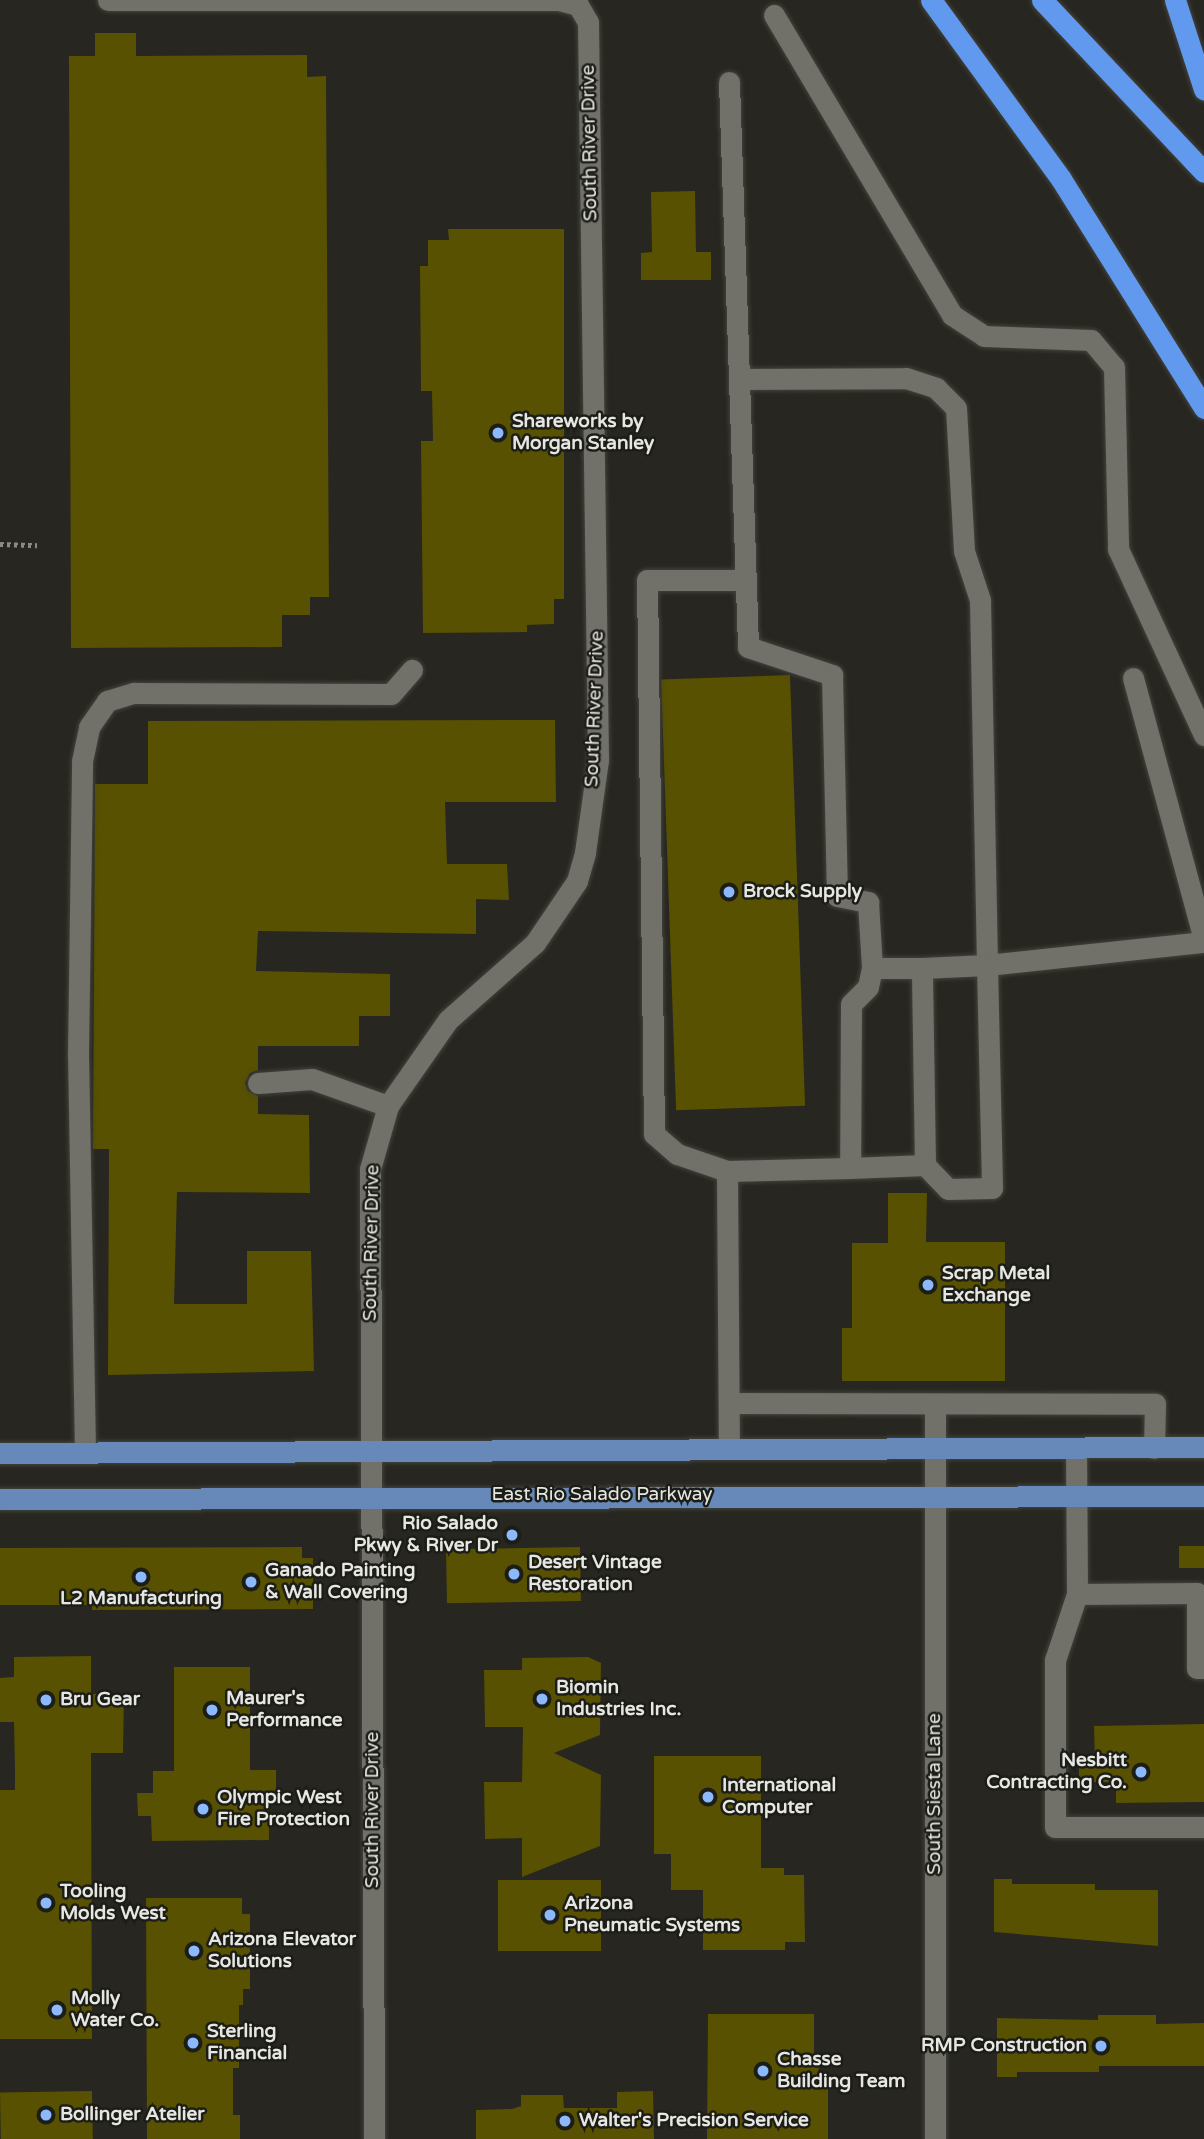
<!DOCTYPE html>
<style>
body{margin:0}
#map{position:relative;width:1204px;height:2139px;overflow:hidden;background:#272620;font-family:"Varela Round",sans-serif}
div>[style]{position:absolute}
.building>*{inset:0;background:#575101;transform-origin:0 0}
.path>*{height:4.5px;margin-top:-2.25px;transform-origin:0;background:repeating-linear-gradient(90deg,#8b8a85 0 3.5px,transparent 0 7px)}
.roads{filter:drop-shadow(0 0 2px #43433e) drop-shadow(0 0 2px #43433e)}
.minor>*{height:21px;margin:-10.5px;padding:0 10.5px;transform-origin:10.5px;border-radius:10.5px;background:#71716a}
.major>*{height:21px;margin:-10.5px;padding:0 10.5px;transform-origin:10.5px;border-radius:10.5px;background:#6789b9}
.highway>*{height:21px;margin:-10.5px;padding:0 10.5px;transform-origin:10.5px;border-radius:10.5px;background:#6099ee}
.dots>*{width:19px;height:19px;translate:-50% -50%;box-sizing:border-box;border:4px solid #1d1d17;border-radius:50%}
span{translate:-50% -50%;white-space:nowrap;text-align:center;line-height:1.15;-webkit-text-stroke:5px #1d1d17;paint-order:stroke}
.street-label{font-size:19px;color:#e6e6e2}
.poi-label{font-size:19px;color:#e6e6e2;font-weight:700}
.left{translate:0 -50%;text-align:left}
.right{translate:-100% -50%;text-align:right}
</style>
<div id="map">
<div class="building">
<div style="clip-path:polygon(95px 33px,136px 33px,136px 56px,307px 55px,307px 77px,326px 76px,329px 597px,310px 597px,310px 615px,282px 615px,282px 647px,71px 648px,69px 56px,95px 56px)"></div>
<div style="clip-path:polygon(695px 191px,696px 252px,711px 252px,711px 280px,641px 280px,641px 253px,652px 252px,651px 192px)"></div>
<div style="clip-path:polygon(448px 229px,564px 229px,564px 599px,554px 599px,554px 624px,527px 625px,527px 632px,423px 633px,421px 441px,433px 441px,432px 391px,421px 391px,420px 266px,428px 266px,428px 240px,449px 240px)"></div>
<div style="left:790px;top:675px;width:431px;height:129px;rotate:88deg"></div>
<div style="clip-path:polygon(555px 720px,556px 802px,445px 802px,447px 864px,507px 864px,509px 900px,476px 899px,476px 934px,258px 931px,256px 971px,390px 974px,390px 1016px,359px 1016px,359px 1046px,258px 1046px,258px 1070px,250px 1073px,245px 1083px,248px 1091px,258px 1096px,258px 1114px,309px 1115px,310px 1193px,177px 1192px,174px 1304px,247px 1304px,247px 1251px,311px 1251px,314px 1371px,108px 1375px,109px 1149px,93px 1149px,95px 784px,148px 784px,148px 721px)"></div>
<div style="clip-path:polygon(888px 1193px,927px 1193px,926px 1242px,1005px 1242px,1005px 1381px,842px 1381px,842px 1328px,852px 1328px,852px 1243px,888px 1243px)"></div>
<div style="left:1179px;top:1546px;width:25px;height:22px"></div>
<div style="clip-path:polygon(302px 1547px,302px 1558px,313px 1558px,313px 1609px,92px 1610px,92px 1605px,0 1605px,0 1548px)"></div>
<div style="left:580px;top:1547px;width:54px;height:134px;rotate:89deg"></div>
<div style="clip-path:polygon(91px 1656px,91px 1694px,124px 1694px,123px 1753px,91px 1753px,92px 2039px,0 2039px,0 1790px,15px 1790px,15px 1769px,14px 1722px,0 1722px,0 1678px,14px 1677px,14px 1657px)"></div>
<div style="clip-path:polygon(588px 1657px,601px 1663px,600px 1735px,554px 1753px,601px 1775px,600px 1846px,522px 1877px,522px 1838px,485px 1839px,484px 1782px,522px 1782px,523px 1727px,485px 1727px,484px 1670px,522px 1670px,522px 1658px)"></div>
<div style="clip-path:polygon(174px 1667px,250px 1667px,250px 1770px,276px 1770px,276px 1802px,269px 1802px,269px 1840px,152px 1841px,151px 1816px,138px 1816px,137px 1793px,153px 1793px,153px 1771px,174px 1771px)"></div>
<div style="clip-path:polygon(1204px 1724px,1204px 1802px,1116px 1803px,1116px 1782px,1079px 1782px,1079px 1763px,1095px 1763px,1094px 1726px)"></div>
<div style="clip-path:polygon(654px 1756px,761px 1756px,761px 1868px,784px 1868px,784px 1875px,804px 1875px,805px 1942px,785px 1942px,785px 1950px,703px 1950px,703px 1890px,671px 1890px,671px 1854px,654px 1854px)"></div>
<div style="clip-path:polygon(994px 1879px,1012px 1879px,1012px 1884px,1095px 1884px,1095px 1890px,1158px 1890px,1158px 1946px,994px 1932px)"></div>
<div style="left:498px;top:1880px;width:103px;height:71px"></div>
<div style="clip-path:polygon(146px 1898px,242px 1898px,242px 1914px,250px 1914px,250px 1989px,243px 1989px,243px 2005px,239px 2005px,239px 2068px,233px 2068px,233px 2115px,240px 2115px,240px 2139px,147px 2139px)"></div>
<div style="clip-path:polygon(708px 2014px,814px 2014px,814px 2065px,819px 2065px,818px 2077px,828px 2077px,828px 2139px,707px 2139px)"></div>
<div style="clip-path:polygon(1098px 2015px,1156px 2015px,1156px 2024px,1204px 2023px,1204px 2066px,1099px 2066px,1099px 2072px,1017px 2072px,1017px 2077px,997px 2077px,997px 2018px,1098px 2020px)"></div>
<div style="left:92px;top:2091px;width:48px;height:92px;rotate:89deg"></div>
<div style="clip-path:polygon(653px 2091px,654px 2139px,476px 2139px,476px 2110px,512px 2109px,521px 2106px,521px 2095px,563px 2095px,564px 2108px,617px 2108px,617px 2092px)"></div>
</div>
<div class="path">
<div style="left:0;top:544px;width:37px;rotate:2deg"></div>
</div>
<div class="roads">
<div class="minor">
<div style="left:108px;top:0;width:451px"></div>
<div style="left:559px;top:0;width:20px;rotate:15deg"></div>
<div style="left:578px;top:5px;width:20px;rotate:60deg"></div>
<div style="left:588px;top:22px;width:738px;rotate:89.22deg"></div>
<div style="left:598px;top:760px;width:94px;rotate:98deg"></div>
<div style="left:585px;top:853px;width:29px;rotate:106deg"></div>
<div style="left:577px;top:881px;width:75px;rotate:124.1deg"></div>
<div style="left:535px;top:943px;width:116px;rotate:138.5deg"></div>
<div style="left:448px;top:1020px;width:105px;rotate:124.9deg"></div>
<div style="left:388px;top:1106px;width:66px;rotate:105.9deg"></div>
<div style="left:370px;top:1169px;width:970px;rotate:89.76deg"></div>
<div style="left:774px;top:15px;width:349px;rotate:59.3deg"></div>
<div style="left:952px;top:315px;width:38px;rotate:33deg"></div>
<div style="left:984px;top:336px;width:107px;rotate:2.1deg"></div>
<div style="left:1091px;top:340px;width:35px;rotate:50deg"></div>
<div style="left:1114px;top:367px;width:182px;rotate:88.7deg"></div>
<div style="left:1118px;top:549px;width:205px;rotate:65.2deg"></div>
<div style="left:729px;top:82px;width:565px;rotate:88.07deg"></div>
<div style="left:748px;top:647px;width:89px;rotate:18.4deg"></div>
<div style="left:832px;top:675px;width:221px;rotate:88.7deg"></div>
<div style="left:837px;top:896px;width:32px;rotate:11deg"></div>
<div style="left:868px;top:902px;width:66px;rotate:86.5deg"></div>
<div style="left:872px;top:968px;width:19px;rotate:102deg"></div>
<div style="left:868px;top:987px;width:24px;rotate:135deg"></div>
<div style="left:851px;top:1004px;width:164px;rotate:90.3deg"></div>
<div style="left:850px;top:1168px;width:123px;rotate:178.6deg"></div>
<div style="left:727px;top:1171px;width:278px;rotate:89.6deg"></div>
<div style="left:741px;top:379px;width:165px;rotate:-0.3deg"></div>
<div style="left:906px;top:378px;width:32px;rotate:18deg"></div>
<div style="left:936px;top:388px;width:28px;rotate:45deg"></div>
<div style="left:956px;top:408px;width:143px;rotate:86.8deg"></div>
<div style="left:964px;top:551px;width:52px;rotate:71.9deg"></div>
<div style="left:980px;top:600px;width:365px;rotate:88.9deg"></div>
<div style="left:987px;top:965px;width:218px;rotate:-6.1deg"></div>
<div style="left:1133px;top:678px;width:270px;rotate:74.8deg"></div>
<div style="left:922px;top:968px;width:65px;rotate:-2.6deg"></div>
<div style="left:987px;top:965px;width:223px;rotate:88.7deg"></div>
<div style="left:992px;top:1188px;width:44px;rotate:178.7deg"></div>
<div style="left:948px;top:1189px;width:33px;rotate:-134deg"></div>
<div style="left:258px;top:1083px;width:54px;rotate:-4.2deg"></div>
<div style="left:312px;top:1079px;width:81px;rotate:19.6deg"></div>
<div style="left:850px;top:1168px;width:75px;rotate:-2.3deg"></div>
<div style="left:925px;top:1165px;width:197px;rotate:-90.9deg"></div>
<div style="left:922px;top:968px;width:50px;rotate:180deg"></div>
<div style="left:727px;top:1171px;width:53px;rotate:-161.2deg"></div>
<div style="left:677px;top:1154px;width:30px;rotate:-139deg"></div>
<div style="left:654px;top:1134px;width:554px;rotate:-90.72deg"></div>
<div style="left:647px;top:580px;width:99px"></div>
<div style="left:729px;top:1403px;width:426px;rotate:0.1deg"></div>
<div style="left:1155px;top:1404px;width:44px;rotate:91.3deg"></div>
<div style="left:1076px;top:1448px;width:146px;rotate:89.6deg"></div>
<div style="left:1077px;top:1594px;width:120px;rotate:-0.5deg"></div>
<div style="left:1197px;top:1593px;width:75px;rotate:90deg"></div>
<div style="left:1197px;top:1668px;width:7px"></div>
<div style="left:85px;top:1452px;width:397px;rotate:-91deg"></div>
<div style="left:78px;top:1055px;width:294px;rotate:-89.2deg"></div>
<div style="left:82px;top:761px;width:35px;rotate:-78deg"></div>
<div style="left:89px;top:727px;width:32px;rotate:-55deg"></div>
<div style="left:107px;top:701px;width:28px;rotate:-17deg"></div>
<div style="left:134px;top:693px;width:257px;rotate:0.2deg"></div>
<div style="left:391px;top:694px;width:32px;rotate:-49deg"></div>
<div style="left:1077px;top:1594px;width:70px;rotate:108.4deg"></div>
<div style="left:1055px;top:1660px;width:167px;rotate:90deg"></div>
<div style="left:1055px;top:1827px;width:149px"></div>
<div style="left:935px;top:2139px;width:735px;rotate:-90deg"></div>
</div>
<div class="major">
<div style="left:0;top:1453px;width:1204px;rotate:-0.29deg"></div>
<div style="left:0;top:1499px;width:1204px;rotate:-0.14deg"></div>
</div>
<div class="highway">
<div style="left:931px;top:0;width:221px;rotate:54deg"></div>
<div style="left:1061px;top:179px;width:270px;rotate:58deg"></div>
<div style="left:1042px;top:0;width:236px;rotate:46.7deg"></div>
<div style="left:1175px;top:0;width:94px;rotate:72deg"></div>
</div>
</div>
<div class="dots">
<div style="left:498px;top:433px;background:#8cb9fc"></div>
<div style="left:729px;top:892px;background:#8cb9fc"></div>
<div style="left:928px;top:1285px;background:#8cb9fc"></div>
<div style="left:512px;top:1535px;background:#8cb9fc"></div>
<div style="left:514px;top:1574px;background:#8cb9fc"></div>
<div style="left:141px;top:1577px;background:#8cb9fc"></div>
<div style="left:251px;top:1582px;background:#8cb9fc"></div>
<div style="left:542px;top:1699px;background:#8cb9fc"></div>
<div style="left:46px;top:1700px;background:#8cb9fc"></div>
<div style="left:212px;top:1710px;background:#8cb9fc"></div>
<div style="left:1141px;top:1772px;background:#8cb9fc"></div>
<div style="left:708px;top:1797px;background:#8cb9fc"></div>
<div style="left:203px;top:1809px;background:#8cb9fc"></div>
<div style="left:46px;top:1903px;background:#8cb9fc"></div>
<div style="left:550px;top:1915px;background:#8cb9fc"></div>
<div style="left:194px;top:1951px;background:#8cb9fc"></div>
<div style="left:57px;top:2010px;background:#8cb9fc"></div>
<div style="left:193px;top:2043px;background:#8cb9fc"></div>
<div style="left:1101px;top:2046px;background:#8cb9fc"></div>
<div style="left:763px;top:2071px;background:#8cb9fc"></div>
<div style="left:46px;top:2115px;background:#8cb9fc"></div>
<div style="left:565px;top:2121px;background:#8cb9fc"></div>
</div>
<div class="street-label">
<span style="left:590px;top:143px;rotate:-91deg">South River Drive</span>
<span style="left:595px;top:709px;rotate:-88deg">South River Drive</span>
<span style="left:372px;top:1243px;rotate:-89deg">South River Drive</span>
<span style="left:602px;top:1495px">East Rio Salado Parkway</span>
<span style="left:935px;top:1794px;rotate:-90deg">South Siesta Lane</span>
<span style="left:373px;top:1810px;rotate:-90deg">South River Drive</span>
</div>
<div class="poi-label">
<span class="left" style="left:512px;top:433px">Shareworks by<br>Morgan Stanley</span>
<span class="left" style="left:743px;top:892px">Brock Supply</span>
<span class="left" style="left:942px;top:1285px">Scrap Metal<br>Exchange</span>
<span class="right" style="left:498px;top:1535px">Rio Salado<br>Pkwy &amp; River Dr</span>
<span class="left" style="left:528px;top:1574px">Desert Vintage<br>Restoration</span>
<span class="left" style="left:265px;top:1582px">Ganado Painting<br>&amp; Wall Covering</span>
<span style="left:141px;top:1599px">L2 Manufacturing</span>
<span class="left" style="left:556px;top:1699px">Biomin<br>Industries Inc.</span>
<span class="left" style="left:226px;top:1710px">Maurer's<br>Performance</span>
<span class="left" style="left:60px;top:1700px">Bru Gear</span>
<span class="right" style="left:1127px;top:1772px">Nesbitt<br>Contracting Co.</span>
<span class="left" style="left:722px;top:1797px">International<br>Computer</span>
<span class="left" style="left:217px;top:1809px">Olympic West<br>Fire Protection</span>
<span class="left" style="left:60px;top:1903px">Tooling<br>Molds West</span>
<span class="left" style="left:564px;top:1915px">Arizona<br>Pneumatic Systems</span>
<span class="left" style="left:208px;top:1951px">Arizona Elevator<br>Solutions</span>
<span class="left" style="left:71px;top:2010px">Molly<br>Water Co.</span>
<span class="left" style="left:207px;top:2043px">Sterling<br>Financial</span>
<span class="right" style="left:1087px;top:2046px">RMP Construction</span>
<span class="left" style="left:777px;top:2071px">Chasse<br>Building Team</span>
<span class="left" style="left:60px;top:2115px">Bollinger Atelier</span>
<span class="left" style="left:579px;top:2121px">Walter's Precision Service</span>
</div>
</div>
